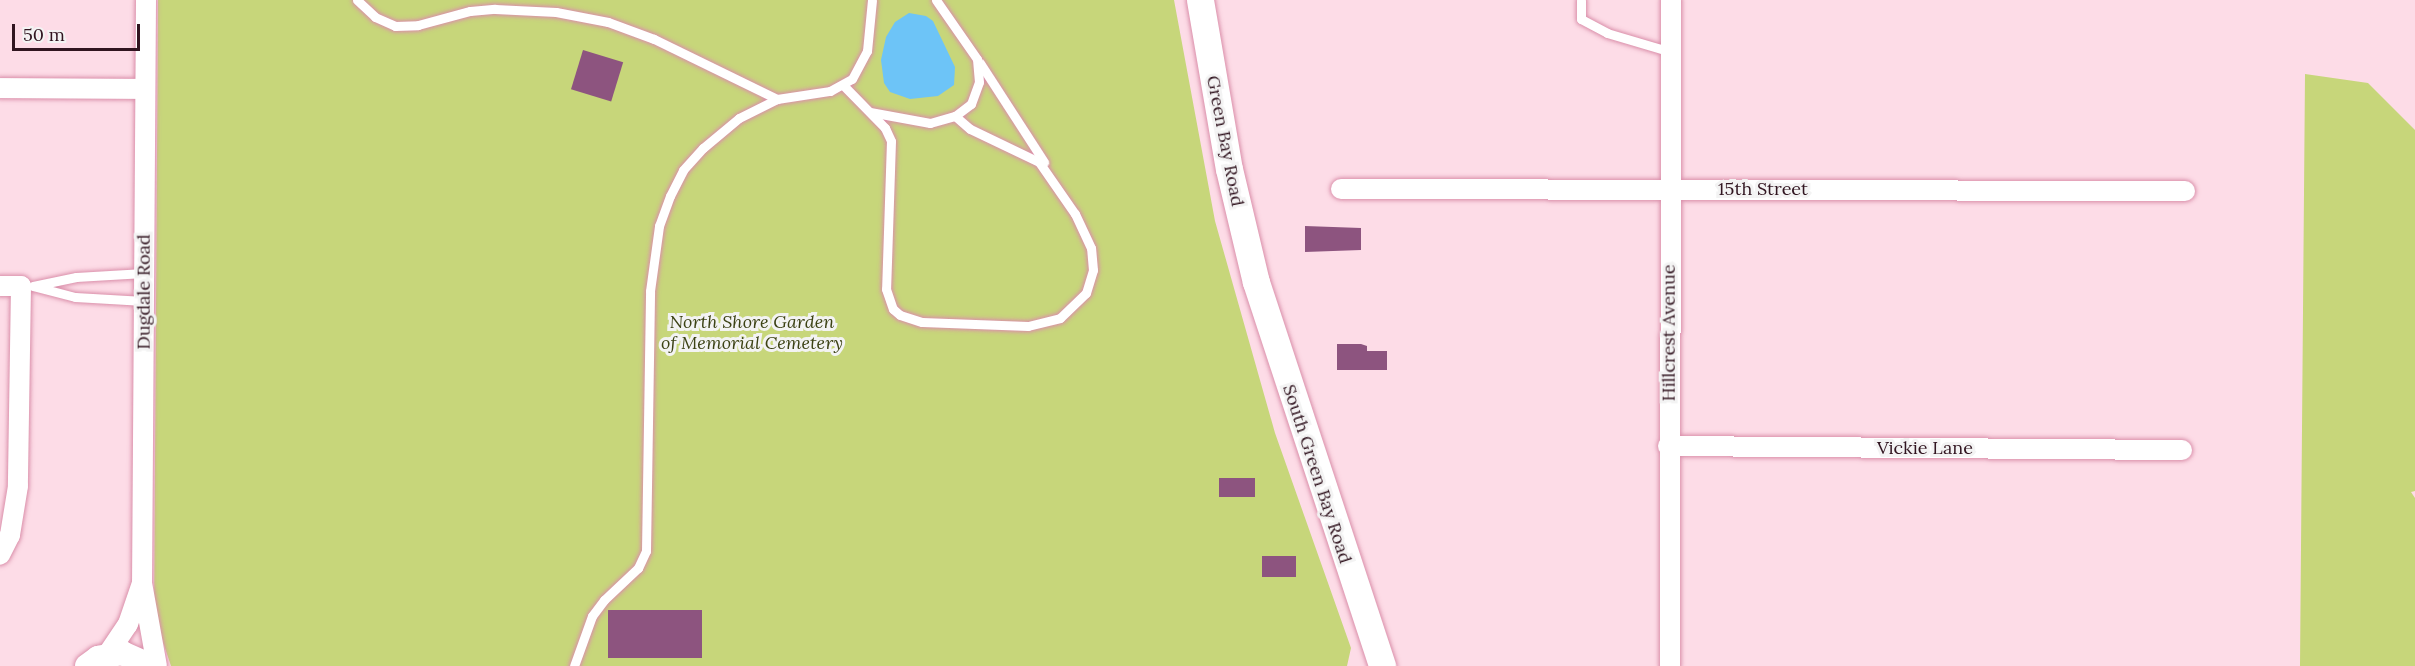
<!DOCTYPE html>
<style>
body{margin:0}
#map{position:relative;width:2415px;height:666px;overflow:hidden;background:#fddce7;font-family:Lora,serif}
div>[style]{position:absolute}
.green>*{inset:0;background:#c7d67a}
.water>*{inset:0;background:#6dc4f7}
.building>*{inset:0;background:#8d547f;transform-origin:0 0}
.roads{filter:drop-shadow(0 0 2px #da8faa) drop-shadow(0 0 2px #da8faa)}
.service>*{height:9px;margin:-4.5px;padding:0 4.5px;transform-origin:4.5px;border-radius:4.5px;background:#fff}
.minor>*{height:20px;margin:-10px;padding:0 10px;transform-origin:10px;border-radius:10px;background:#fff}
.tertiary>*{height:24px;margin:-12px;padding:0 12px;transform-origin:12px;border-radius:12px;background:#fff}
.secondary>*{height:27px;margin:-13.5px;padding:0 13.5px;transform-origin:13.5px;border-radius:13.5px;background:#fff}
span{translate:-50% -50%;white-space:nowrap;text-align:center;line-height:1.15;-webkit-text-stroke:6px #f3f3f3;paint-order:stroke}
.street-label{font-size:18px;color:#311520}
.park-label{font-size:18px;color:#3c4214;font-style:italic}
.scale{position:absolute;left:12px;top:24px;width:128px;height:27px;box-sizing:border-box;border:3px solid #311520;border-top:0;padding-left:8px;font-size:18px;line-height:21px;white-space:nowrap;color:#311520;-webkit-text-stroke:4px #f3f3f3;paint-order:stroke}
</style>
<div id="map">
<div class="green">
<div style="clip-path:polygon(158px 0,1174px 0,1215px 221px,1275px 433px,1351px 648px,1347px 666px,171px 666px,154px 615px)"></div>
<div style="clip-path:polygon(2305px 74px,2368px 83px,2415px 130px,2415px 491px,2411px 492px,2415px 498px,2415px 666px,2300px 666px)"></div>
</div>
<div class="water">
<div style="clip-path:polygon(909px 13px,926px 16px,933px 21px,955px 67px,954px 85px,938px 96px,910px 99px,890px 92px,884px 83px,881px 60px,886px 37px,895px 22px)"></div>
</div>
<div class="building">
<div style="left:583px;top:50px;width:42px;height:41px;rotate:17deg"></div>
<div style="clip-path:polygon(1305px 226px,1361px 228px,1361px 250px,1305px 252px)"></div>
<div style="clip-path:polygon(1337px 344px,1361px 344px,1367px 346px,1367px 351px,1387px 351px,1387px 370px,1337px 370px)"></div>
<div style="left:1219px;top:478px;width:36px;height:19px"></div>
<div style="left:1296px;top:556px;width:21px;height:34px;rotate:90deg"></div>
<div style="left:608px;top:610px;width:94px;height:48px"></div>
</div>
<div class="roads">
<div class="service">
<div style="left:357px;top:0;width:25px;rotate:43deg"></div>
<div style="left:375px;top:17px;width:22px;rotate:24deg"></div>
<div style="left:395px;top:26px;width:23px;rotate:-2deg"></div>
<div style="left:418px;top:25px;width:54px;rotate:-15.1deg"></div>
<div style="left:470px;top:11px;width:25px;rotate:-5deg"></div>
<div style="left:495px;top:9px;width:61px;rotate:2.8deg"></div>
<div style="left:556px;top:12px;width:53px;rotate:10.9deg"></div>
<div style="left:608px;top:22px;width:49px;rotate:20.3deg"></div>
<div style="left:654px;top:39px;width:137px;rotate:26deg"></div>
<div style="left:1581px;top:0;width:19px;rotate:90deg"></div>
<div style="left:1581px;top:19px;width:30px;rotate:28deg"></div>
<div style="left:1607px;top:33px;width:67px;rotate:16.5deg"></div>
<div style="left:980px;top:63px;width:118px;rotate:57.1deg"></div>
<div style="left:844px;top:86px;width:59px;rotate:45.7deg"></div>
<div style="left:885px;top:128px;width:14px;rotate:65deg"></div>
<div style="left:891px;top:141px;width:148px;rotate:91.9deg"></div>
<div style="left:886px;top:289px;width:21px;rotate:71deg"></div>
<div style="left:893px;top:309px;width:9px;rotate:41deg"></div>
<div style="left:900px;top:315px;width:23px;rotate:18deg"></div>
<div style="left:922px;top:322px;width:106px;rotate:2.2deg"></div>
<div style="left:1028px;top:326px;width:33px;rotate:-14deg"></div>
<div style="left:1060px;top:318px;width:36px;rotate:-44deg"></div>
<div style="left:1086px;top:293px;width:24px;rotate:-73deg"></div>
<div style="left:1093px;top:270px;width:22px;rotate:-95deg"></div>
<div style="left:1091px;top:248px;width:38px;rotate:-115deg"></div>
<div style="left:1075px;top:214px;width:63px;rotate:-124.7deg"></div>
<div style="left:1039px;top:162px;width:76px;rotate:-154.4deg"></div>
<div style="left:970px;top:129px;width:20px;rotate:-139deg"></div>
<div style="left:870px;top:112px;width:61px;rotate:10.4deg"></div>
<div style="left:930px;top:123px;width:26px;rotate:-16deg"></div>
<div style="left:955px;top:116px;width:20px;rotate:-37deg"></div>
<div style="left:971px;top:104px;width:23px;rotate:-70deg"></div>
<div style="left:979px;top:82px;width:23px;rotate:-95deg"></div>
<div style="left:977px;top:59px;width:72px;rotate:-124.8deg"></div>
<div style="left:144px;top:301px;width:69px;rotate:-176.7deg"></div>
<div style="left:75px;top:297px;width:43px;rotate:-165.3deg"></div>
<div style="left:33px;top:286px;width:44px;rotate:-11.8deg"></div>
<div style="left:76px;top:277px;width:68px;rotate:-3.4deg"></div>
<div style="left:574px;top:666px;width:53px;rotate:-70.2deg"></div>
<div style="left:592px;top:616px;width:20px;rotate:-53deg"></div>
<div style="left:604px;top:600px;width:47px;rotate:-43.3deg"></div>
<div style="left:638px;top:568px;width:19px;rotate:-65deg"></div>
<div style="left:646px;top:551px;width:260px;rotate:-89.1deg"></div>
<div style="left:650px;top:291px;width:66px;rotate:-82.1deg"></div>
<div style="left:659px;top:226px;width:32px;rotate:-70deg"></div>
<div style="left:670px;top:196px;width:29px;rotate:-63deg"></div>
<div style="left:683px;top:170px;width:30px;rotate:-48deg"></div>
<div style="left:703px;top:148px;width:47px;rotate:-39.8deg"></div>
<div style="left:739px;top:118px;width:42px;rotate:-26.6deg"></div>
<div style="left:777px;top:99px;width:54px;rotate:-8.6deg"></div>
<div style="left:830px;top:91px;width:25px;rotate:-29deg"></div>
<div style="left:852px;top:79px;width:32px;rotate:-62deg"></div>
<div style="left:867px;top:51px;width:51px;rotate:-84.4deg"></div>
</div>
<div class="minor">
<div style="left:146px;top:0;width:583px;rotate:90.39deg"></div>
<div style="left:142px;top:583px;width:84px;rotate:79.8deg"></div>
<div style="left:0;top:88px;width:145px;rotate:0.4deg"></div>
<div style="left:1341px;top:189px;width:844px;rotate:0.14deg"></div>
<div style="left:0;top:286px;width:21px"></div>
<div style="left:21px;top:286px;width:200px;rotate:90.9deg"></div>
<div style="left:18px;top:486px;width:50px;rotate:99.3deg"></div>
<div style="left:10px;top:535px;width:22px;rotate:117deg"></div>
<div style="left:1668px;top:446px;width:514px;rotate:0.45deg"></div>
<div style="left:107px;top:655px;width:37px;rotate:-56deg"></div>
<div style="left:128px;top:624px;width:43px;rotate:-71.1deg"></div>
<div style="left:1670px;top:666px;width:666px;rotate:-89.91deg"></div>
</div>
<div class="tertiary">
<div style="left:87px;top:666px;width:14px;rotate:-36deg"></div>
<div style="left:98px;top:658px;width:25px;rotate:-12deg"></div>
<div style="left:122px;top:653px;width:32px;rotate:24deg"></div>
</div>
<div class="secondary">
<div style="left:1200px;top:0;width:171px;rotate:80.3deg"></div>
<div style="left:1229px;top:169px;width:116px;rotate:76.6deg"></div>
<div style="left:1256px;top:282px;width:404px;rotate:71.8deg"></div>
</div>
</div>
<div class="street-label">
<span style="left:1225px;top:141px;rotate:79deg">Green Bay Road</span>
<span style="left:1763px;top:189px">15th Street</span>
<span style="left:144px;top:292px;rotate:-90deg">Dugdale Road</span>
<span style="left:1669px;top:333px;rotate:-90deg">Hillcrest Avenue</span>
<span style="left:1925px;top:448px">Vickie Lane</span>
<span style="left:1317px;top:474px;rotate:72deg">South Green Bay Road</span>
</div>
<div class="park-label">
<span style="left:752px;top:333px">North Shore Garden<br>of Memorial Cemetery</span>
</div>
<div class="scale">50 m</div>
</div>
